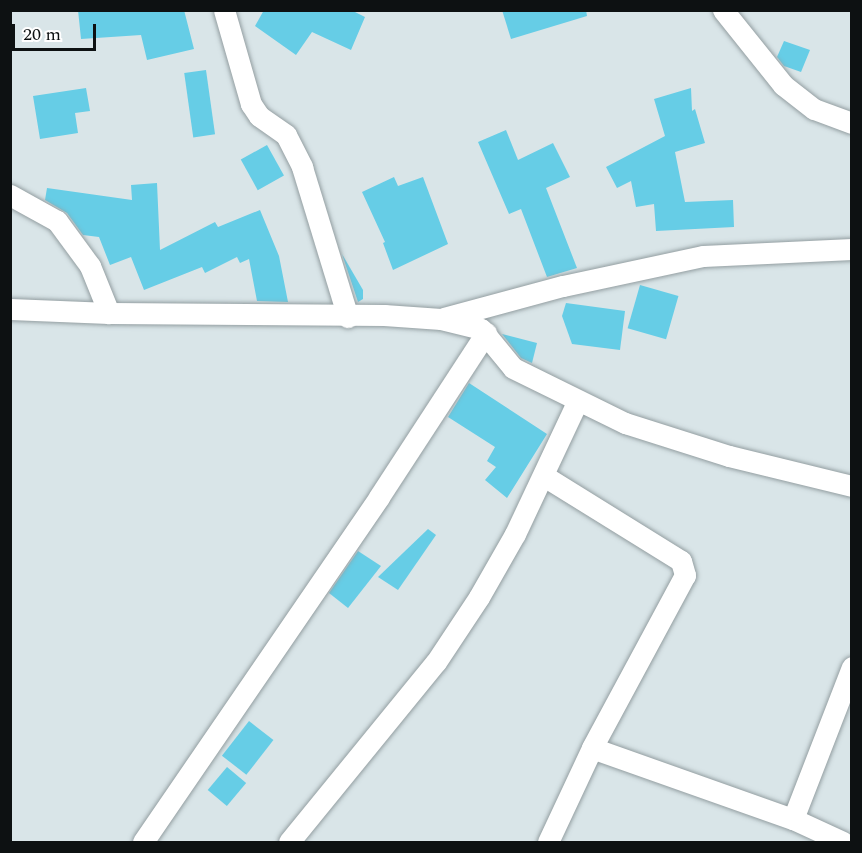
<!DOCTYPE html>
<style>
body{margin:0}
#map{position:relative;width:862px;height:853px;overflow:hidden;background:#d9e5e8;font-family:Spectral,serif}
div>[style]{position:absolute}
.building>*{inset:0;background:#66cde6;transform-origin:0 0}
.roads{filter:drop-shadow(0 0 2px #939ea1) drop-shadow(0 0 2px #939ea1)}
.street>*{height:21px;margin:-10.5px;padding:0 10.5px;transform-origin:10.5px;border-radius:10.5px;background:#fff}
span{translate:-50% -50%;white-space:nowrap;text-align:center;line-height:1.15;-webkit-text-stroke:5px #fff;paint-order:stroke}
.frame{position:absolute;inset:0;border:12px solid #0d1112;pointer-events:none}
.scale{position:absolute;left:12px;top:24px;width:84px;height:27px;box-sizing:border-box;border:3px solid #0d1112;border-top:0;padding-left:8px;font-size:18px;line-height:21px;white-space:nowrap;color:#0d1112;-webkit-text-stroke:4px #fff;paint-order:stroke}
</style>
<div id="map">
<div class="building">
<div style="clip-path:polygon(78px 10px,184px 10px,194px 49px,147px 60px,141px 35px,81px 39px)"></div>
<div style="clip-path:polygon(264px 10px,351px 10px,365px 17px,351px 50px,312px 32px,296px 55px,255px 26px)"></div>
<div style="clip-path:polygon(502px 10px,586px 10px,587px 16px,511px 39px)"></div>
<div style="clip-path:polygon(784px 41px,810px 50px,801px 72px,784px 66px,777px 57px)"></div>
<div style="left:206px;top:70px;width:65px;height:22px;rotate:82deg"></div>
<div style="clip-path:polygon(86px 88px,90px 111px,75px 113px,78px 133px,40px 139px,33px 96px)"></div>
<div style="clip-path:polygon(691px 88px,692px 111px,695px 109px,705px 143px,675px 152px,685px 202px,733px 200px,734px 227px,656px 231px,654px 204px,636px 207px,631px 181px,617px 188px,606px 167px,665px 136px,654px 99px)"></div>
<div style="clip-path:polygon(506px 130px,518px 160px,553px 143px,570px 177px,546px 188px,577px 268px,547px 277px,521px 209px,509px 214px,478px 142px)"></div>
<div style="left:267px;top:145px;width:35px;height:30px;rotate:61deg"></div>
<div style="clip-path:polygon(394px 177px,398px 186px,423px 177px,448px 244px,393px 270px,383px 243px,385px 242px,362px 192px)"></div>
<div style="clip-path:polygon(157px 183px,160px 250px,215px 222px,218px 227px,260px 210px,279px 256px,288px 302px,257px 301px,249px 259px,240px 263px,237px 257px,205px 273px,202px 267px,144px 290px,131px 257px,110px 265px,99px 237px,83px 235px,67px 213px,45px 200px,47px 188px,132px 200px,131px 185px)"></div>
<div style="clip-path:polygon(342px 254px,363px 290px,363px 299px,358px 302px)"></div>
<div style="left:640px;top:285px;width:40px;height:45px;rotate:16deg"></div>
<div style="clip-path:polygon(566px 303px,625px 311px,620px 350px,572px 344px,562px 316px)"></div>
<div style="clip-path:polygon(502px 334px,537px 343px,532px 363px,521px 358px)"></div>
<div style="clip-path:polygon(469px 383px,547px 434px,507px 498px,485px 480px,496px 467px,487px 461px,495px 447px,448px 417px)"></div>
<div style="clip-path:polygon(428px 529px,436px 535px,398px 590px,378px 577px)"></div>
<div style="clip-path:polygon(358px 551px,381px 566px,348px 608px,329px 593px)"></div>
<div style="left:249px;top:721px;width:31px;height:44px;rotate:38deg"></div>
<div style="left:227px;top:767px;width:25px;height:30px;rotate:40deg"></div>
</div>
<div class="roads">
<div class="street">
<div style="left:224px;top:10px;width:98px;rotate:74deg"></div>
<div style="left:251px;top:104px;width:14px;rotate:56deg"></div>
<div style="left:259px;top:116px;width:33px;rotate:35deg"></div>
<div style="left:286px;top:135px;width:36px;rotate:63deg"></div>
<div style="left:302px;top:167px;width:157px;rotate:73deg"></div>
<div style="left:723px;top:10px;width:96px;rotate:51.3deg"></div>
<div style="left:783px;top:85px;width:39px;rotate:38deg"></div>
<div style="left:814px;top:109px;width:40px;rotate:20.2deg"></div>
<div style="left:10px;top:195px;width:54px;rotate:29deg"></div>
<div style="left:57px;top:221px;width:56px;rotate:53.7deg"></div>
<div style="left:90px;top:266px;width:51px;rotate:68deg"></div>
<div style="left:10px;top:309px;width:99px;rotate:2.3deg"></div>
<div style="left:109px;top:313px;width:275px;rotate:0.4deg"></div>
<div style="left:384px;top:315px;width:57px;rotate:4deg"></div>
<div style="left:441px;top:319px;width:41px;rotate:14deg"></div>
<div style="left:481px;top:329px;width:50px;rotate:50.6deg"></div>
<div style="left:513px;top:368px;width:125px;rotate:26.2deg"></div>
<div style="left:625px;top:423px;width:109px;rotate:17.6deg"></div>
<div style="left:729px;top:456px;width:127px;rotate:13.7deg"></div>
<div style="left:444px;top:318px;width:123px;rotate:-15.1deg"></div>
<div style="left:563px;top:286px;width:143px;rotate:-12.1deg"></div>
<div style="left:703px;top:256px;width:149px;rotate:-2.7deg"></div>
<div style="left:544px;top:476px;width:161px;rotate:31.8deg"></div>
<div style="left:681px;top:561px;width:15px;rotate:74deg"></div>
<div style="left:685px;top:575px;width:196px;rotate:118.3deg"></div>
<div style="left:592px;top:748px;width:104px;rotate:115.1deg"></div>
<div style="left:592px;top:748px;width:213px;rotate:19.5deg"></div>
<div style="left:793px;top:819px;width:55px;rotate:24.7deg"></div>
<div style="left:793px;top:819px;width:163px;rotate:-68.8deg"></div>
<div style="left:143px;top:842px;width:418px;rotate:-55.6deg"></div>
<div style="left:379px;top:497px;width:196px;rotate:-56.9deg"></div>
<div style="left:289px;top:842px;width:232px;rotate:-50.8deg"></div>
<div style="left:436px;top:662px;width:78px;rotate:-56.5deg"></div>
<div style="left:479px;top:597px;width:73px;rotate:-60.3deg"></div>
<div style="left:515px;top:534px;width:146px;rotate:-64.8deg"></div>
</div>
</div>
<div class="frame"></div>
<div class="scale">20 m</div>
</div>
